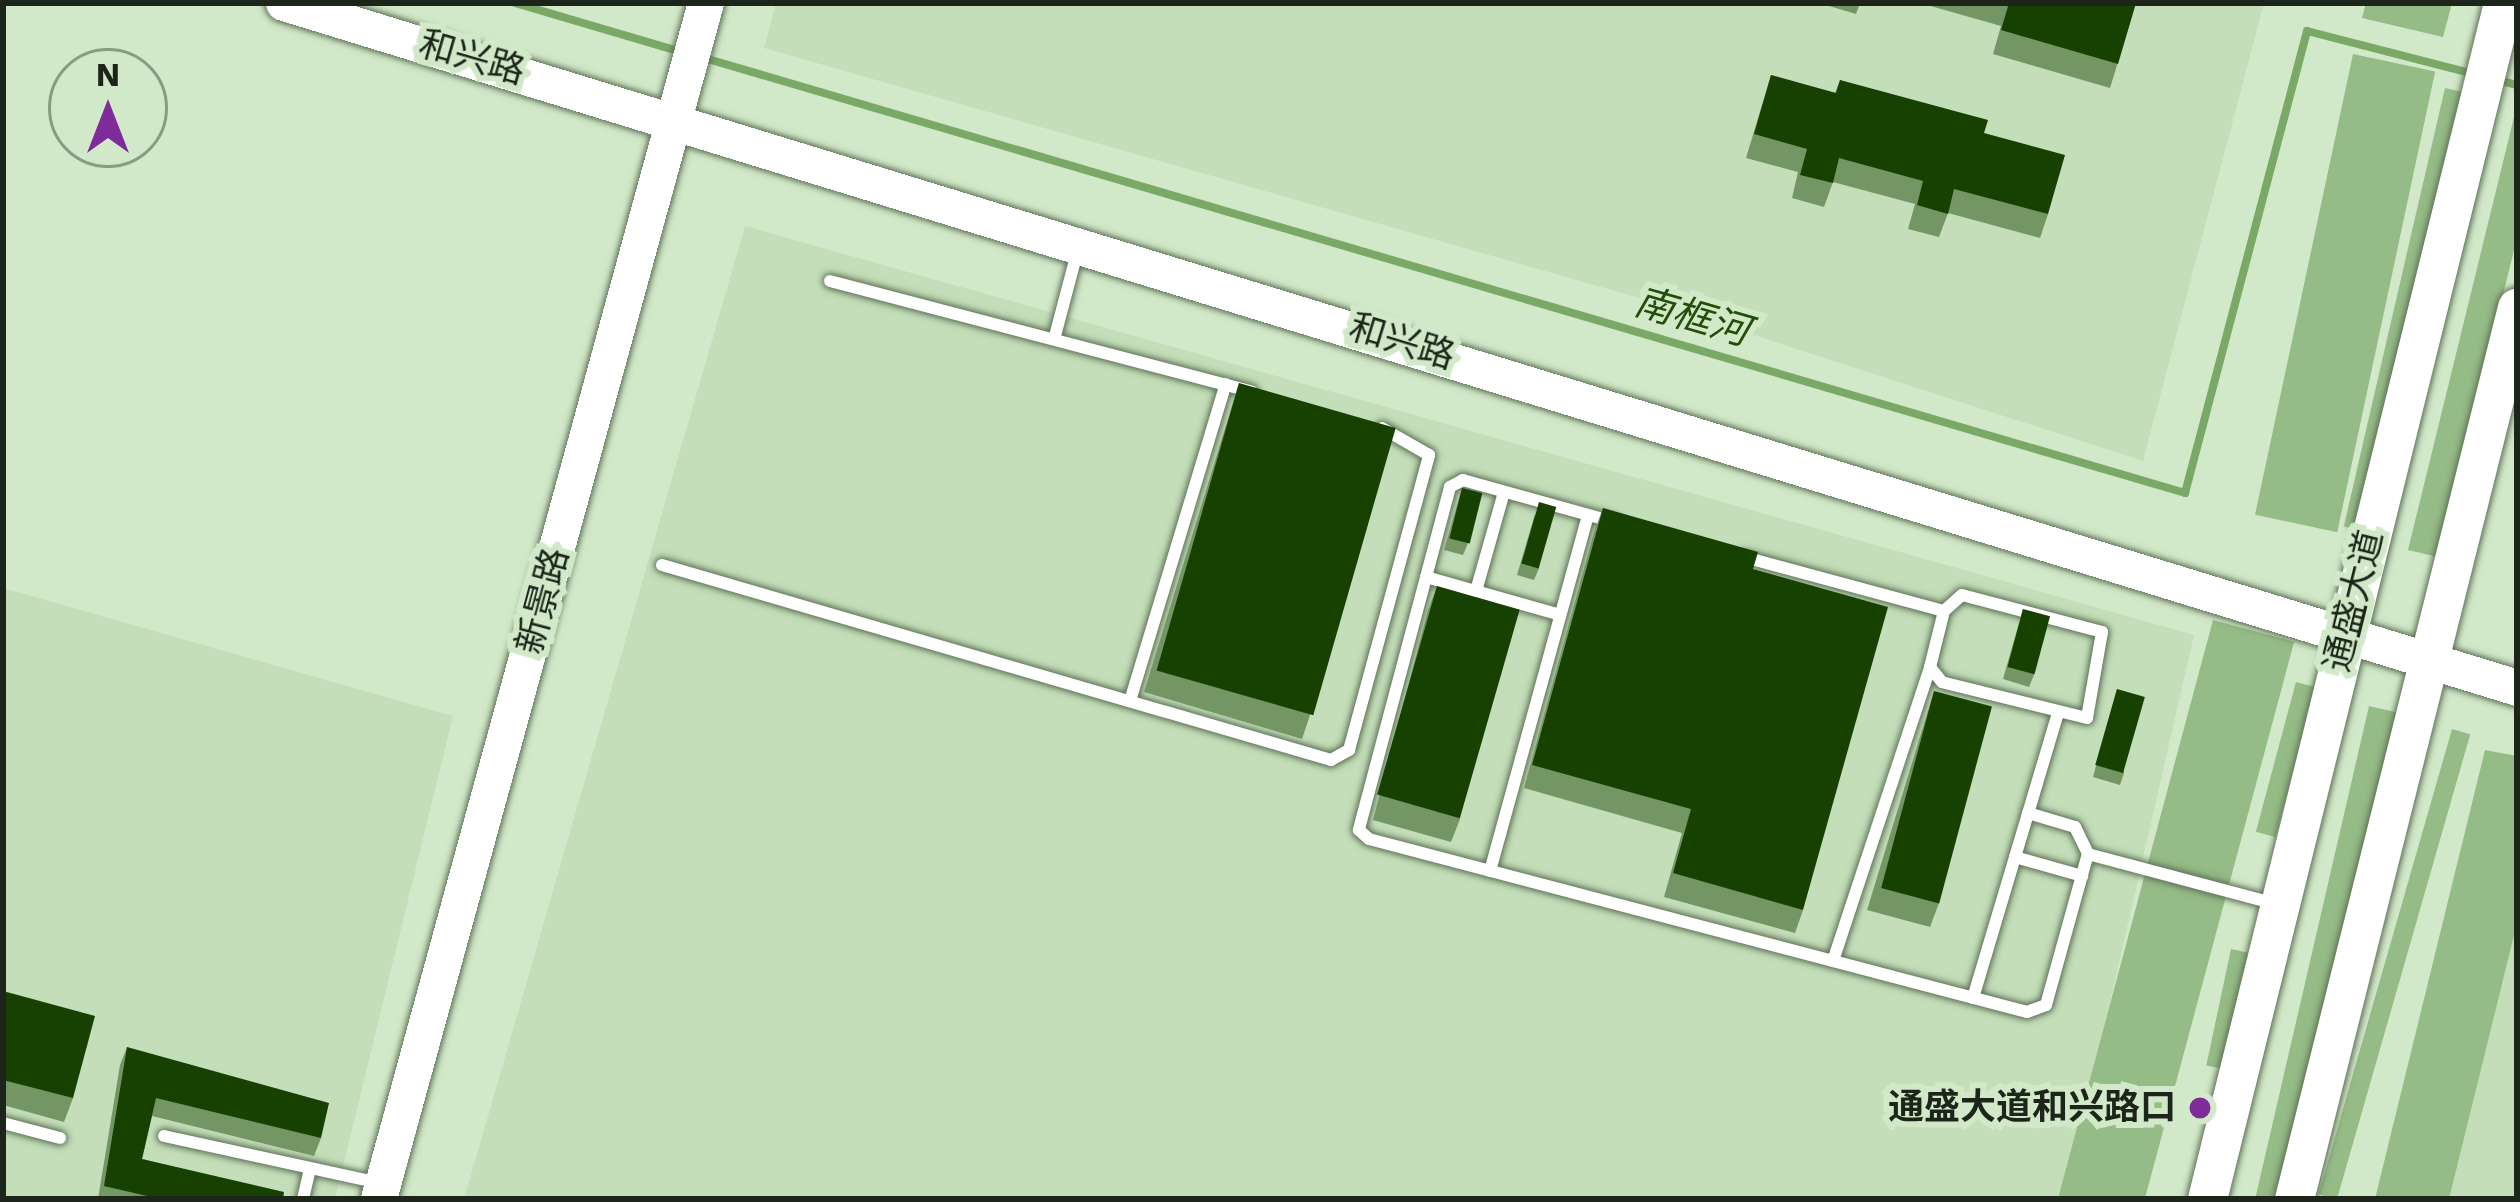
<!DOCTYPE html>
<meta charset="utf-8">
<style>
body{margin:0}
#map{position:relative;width:2520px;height:1202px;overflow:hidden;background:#d2e9c9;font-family:"Work Sans","Noto Sans SC",sans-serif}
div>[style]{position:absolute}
.built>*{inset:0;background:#c3deb9}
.green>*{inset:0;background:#95bb86;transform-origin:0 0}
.stream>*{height:8px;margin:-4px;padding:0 4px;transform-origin:4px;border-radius:4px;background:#7aa867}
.roads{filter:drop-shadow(0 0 3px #5e7257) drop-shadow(0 0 3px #5e7257)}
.lane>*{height:12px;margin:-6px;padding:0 6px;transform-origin:6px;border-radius:6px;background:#fff}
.secondary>*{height:36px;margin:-18px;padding:0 18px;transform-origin:18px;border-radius:18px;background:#fff}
.primary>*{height:39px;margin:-19.5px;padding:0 19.5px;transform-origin:19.5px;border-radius:19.5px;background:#fff}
.wall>*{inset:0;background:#749564}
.building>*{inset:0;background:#174100;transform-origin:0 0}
.dots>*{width:33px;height:33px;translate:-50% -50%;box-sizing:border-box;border:6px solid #d2e9c9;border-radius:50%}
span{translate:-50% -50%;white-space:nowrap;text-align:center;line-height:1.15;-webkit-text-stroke:12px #d2e9c9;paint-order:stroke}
.street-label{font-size:36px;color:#1d251a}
.poi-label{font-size:36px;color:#1d251a;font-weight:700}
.right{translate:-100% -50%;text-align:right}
.water-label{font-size:39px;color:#224e09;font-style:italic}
.frame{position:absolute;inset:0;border:6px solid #1d251a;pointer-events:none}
.north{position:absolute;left:48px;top:48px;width:120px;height:120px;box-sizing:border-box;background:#d2e9c9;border:3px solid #8a9b83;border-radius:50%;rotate:0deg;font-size:33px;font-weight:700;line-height:48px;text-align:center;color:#1d251a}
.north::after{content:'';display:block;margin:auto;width:42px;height:54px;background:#802b9a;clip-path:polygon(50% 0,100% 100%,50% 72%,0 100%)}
</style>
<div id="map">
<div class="built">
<div style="clip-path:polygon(776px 3px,2264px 3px,2143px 461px,1636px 297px,764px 48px)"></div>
<div style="clip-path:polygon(745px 226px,2194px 635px,2065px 1199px,464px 1199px)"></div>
<div style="clip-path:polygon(3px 588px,453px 716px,335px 1199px,3px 1199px)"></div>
<div style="clip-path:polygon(2517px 897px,2517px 1199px,2440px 1199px)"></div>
</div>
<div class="green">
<div style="clip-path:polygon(2366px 3px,2452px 3px,2443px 37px,2362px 18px)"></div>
<div style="left:2353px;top:54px;width:84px;height:471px;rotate:12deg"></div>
<div style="left:2445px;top:88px;width:18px;height:450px;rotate:13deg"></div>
<div style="clip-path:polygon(2517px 105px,2517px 238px,2438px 557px,2408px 550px)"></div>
<div style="left:2213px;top:620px;width:84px;height:596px;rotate:15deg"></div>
<div style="left:2296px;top:682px;width:20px;height:155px;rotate:15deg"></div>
<div style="left:2369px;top:706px;width:31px;height:508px;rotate:13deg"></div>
<div style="left:2452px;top:729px;width:19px;height:484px;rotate:16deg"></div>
<div style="clip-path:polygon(2485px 750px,2517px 756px,2517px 923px,2449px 1199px,2375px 1199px)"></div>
<div style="left:2231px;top:949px;width:19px;height:119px;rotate:12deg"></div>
</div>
<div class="stream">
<div style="left:515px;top:3px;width:173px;rotate:16.4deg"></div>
<div style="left:701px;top:57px;width:1547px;rotate:16.37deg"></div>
<div style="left:2185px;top:493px;width:478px;rotate:-75.2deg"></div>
<div style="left:2307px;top:31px;width:168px;rotate:14.4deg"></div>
<div style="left:2497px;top:80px;width:21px;rotate:14deg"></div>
</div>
<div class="roads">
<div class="lane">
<div style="left:830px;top:281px;width:436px;rotate:14.7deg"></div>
<div style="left:1055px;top:336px;width:90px;rotate:-75.2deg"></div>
<div style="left:1614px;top:522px;width:157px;rotate:-164.5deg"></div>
<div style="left:1463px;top:480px;width:15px;rotate:152deg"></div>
<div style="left:1450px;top:487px;width:355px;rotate:104.9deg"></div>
<div style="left:1359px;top:830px;width:13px;rotate:42deg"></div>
<div style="left:1369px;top:839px;width:680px;rotate:14.73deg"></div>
<div style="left:2027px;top:1012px;width:20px;rotate:-20deg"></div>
<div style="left:2046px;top:1005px;width:157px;rotate:-74.5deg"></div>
<div style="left:2088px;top:854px;width:190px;rotate:14.9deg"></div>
<div style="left:1744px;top:557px;width:207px;rotate:15.1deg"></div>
<div style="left:1944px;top:611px;width:24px;rotate:-42deg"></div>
<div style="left:1962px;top:595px;width:145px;rotate:14.8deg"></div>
<div style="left:2102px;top:632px;width:87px;rotate:99.9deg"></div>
<div style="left:2087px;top:718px;width:149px;rotate:-166.1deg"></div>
<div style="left:1942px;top:682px;width:19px;rotate:-129deg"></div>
<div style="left:1930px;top:667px;width:58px;rotate:-76deg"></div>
<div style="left:662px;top:565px;width:697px;rotate:16.25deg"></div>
<div style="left:1331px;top:760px;width:21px;rotate:-29deg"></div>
<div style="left:1349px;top:750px;width:306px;rotate:-74.8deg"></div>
<div style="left:1429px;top:455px;width:54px;rotate:-150.1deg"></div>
<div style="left:1426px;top:577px;width:139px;rotate:15.8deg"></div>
<div style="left:1476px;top:591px;width:103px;rotate:-74.2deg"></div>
<div style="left:1130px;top:701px;width:331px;rotate:-73.2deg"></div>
<div style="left:2028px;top:813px;width:49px;rotate:16.6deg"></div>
<div style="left:2075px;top:827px;width:30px;rotate:64deg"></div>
<div style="left:2015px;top:857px;width:70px;rotate:15.8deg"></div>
<div style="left:1490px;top:871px;width:369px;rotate:-74.6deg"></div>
<div style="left:1833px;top:961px;width:310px;rotate:-71.7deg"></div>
<div style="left:1973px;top:998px;width:294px;rotate:-73.4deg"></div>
<div style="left:3px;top:1123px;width:59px;rotate:14.7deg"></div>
<div style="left:164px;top:1136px;width:221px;rotate:12.3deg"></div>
<div style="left:303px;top:1199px;width:31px;rotate:-77deg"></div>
</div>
<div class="secondary">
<div style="left:284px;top:3px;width:2336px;rotate:17.05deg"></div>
<div style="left:379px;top:1199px;width:1240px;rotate:-74.71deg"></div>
</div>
<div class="primary">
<div style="left:2207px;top:1199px;width:1232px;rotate:-76.1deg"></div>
<div style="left:2294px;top:1199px;width:919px;rotate:-75.96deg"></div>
</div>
</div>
<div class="wall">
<div style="clip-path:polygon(1819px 3px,1860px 3px,1856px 14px)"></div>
<div style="clip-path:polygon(1920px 3px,2136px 3px,2110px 88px,1993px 54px,2001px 26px)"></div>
<div style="clip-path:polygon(1771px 75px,1835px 93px,1840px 80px,1984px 133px,2048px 214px,2040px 238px,1948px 213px,1939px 237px,1908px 229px,1915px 204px,1833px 182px,1824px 207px,1792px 198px,1798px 172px,1746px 158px)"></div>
<div style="clip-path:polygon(1239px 383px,1310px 715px,1302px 739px,1144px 692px)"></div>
<div style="clip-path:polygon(1462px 488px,1468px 543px,1463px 555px,1444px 550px)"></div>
<div style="clip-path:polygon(1603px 508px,1753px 569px,1803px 910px,1795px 933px,1664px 897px,1682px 833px,1524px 788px,1594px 532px)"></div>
<div style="clip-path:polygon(1535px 514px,1539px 568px,1534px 580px,1517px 575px)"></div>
<div style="clip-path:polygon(1437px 586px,1460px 819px,1451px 842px,1373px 820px,1428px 610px)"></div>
<div style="clip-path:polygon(2023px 609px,2034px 675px,2029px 687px,2003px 679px)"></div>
<div style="clip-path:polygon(2117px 689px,2124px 773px,2120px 785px,2093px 777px)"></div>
<div style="clip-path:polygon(1934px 691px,1939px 903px,1930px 927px,1867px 910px)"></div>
<div style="clip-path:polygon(3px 991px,73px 1098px,64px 1122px,3px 1105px)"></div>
<div style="clip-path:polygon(127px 1047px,321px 1138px,314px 1156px,152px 1116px,142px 1159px,283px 1199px,98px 1199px,120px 1065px)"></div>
</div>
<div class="building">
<div style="clip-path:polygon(2009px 3px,2136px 3px,2118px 64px,2001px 30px)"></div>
<div style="clip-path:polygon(1771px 75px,1836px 93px,1840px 80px,1988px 120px,1984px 133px,2065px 155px,2048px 214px,1954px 189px,1948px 214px,1917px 205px,1923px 181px,1839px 158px,1833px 183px,1800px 175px,1807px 149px,1754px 134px)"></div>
<div style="left:1239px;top:383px;width:163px;height:299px;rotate:16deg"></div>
<div style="left:1462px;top:488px;width:21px;height:52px;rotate:14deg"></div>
<div style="left:1539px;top:502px;width:18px;height:64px;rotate:16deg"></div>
<div style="clip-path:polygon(1603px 508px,1758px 552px,1753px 569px,1888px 607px,1803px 910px,1673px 873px,1691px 809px,1532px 765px)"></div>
<div style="left:1437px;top:586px;width:86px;height:217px;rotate:16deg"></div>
<div style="left:2023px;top:609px;width:28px;height:60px;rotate:15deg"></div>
<div style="left:2117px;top:689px;width:29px;height:79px;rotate:16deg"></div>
<div style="left:1934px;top:691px;width:60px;height:204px;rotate:15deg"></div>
<div style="clip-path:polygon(3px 991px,95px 1016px,73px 1098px,3px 1080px)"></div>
<div style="clip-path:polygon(127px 1047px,329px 1103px,321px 1138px,156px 1098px,142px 1159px,284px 1192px,283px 1199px,160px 1199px,104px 1186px)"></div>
</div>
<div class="dots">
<div style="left:2200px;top:1108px;background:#802b9a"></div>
</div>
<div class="street-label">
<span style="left:472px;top:58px;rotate:16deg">和兴路</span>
<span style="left:1402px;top:342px;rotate:17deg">和兴路</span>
<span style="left:543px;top:601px;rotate:-75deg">新景路</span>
<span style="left:2354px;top:601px;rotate:-76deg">通盛大道</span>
</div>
<div class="poi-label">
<span class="right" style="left:2176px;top:1108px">通盛大道和兴路口</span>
</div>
<div class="water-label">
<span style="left:1692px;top:317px;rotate:16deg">南框河</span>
</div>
<div class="frame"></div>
<div class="north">N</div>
</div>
